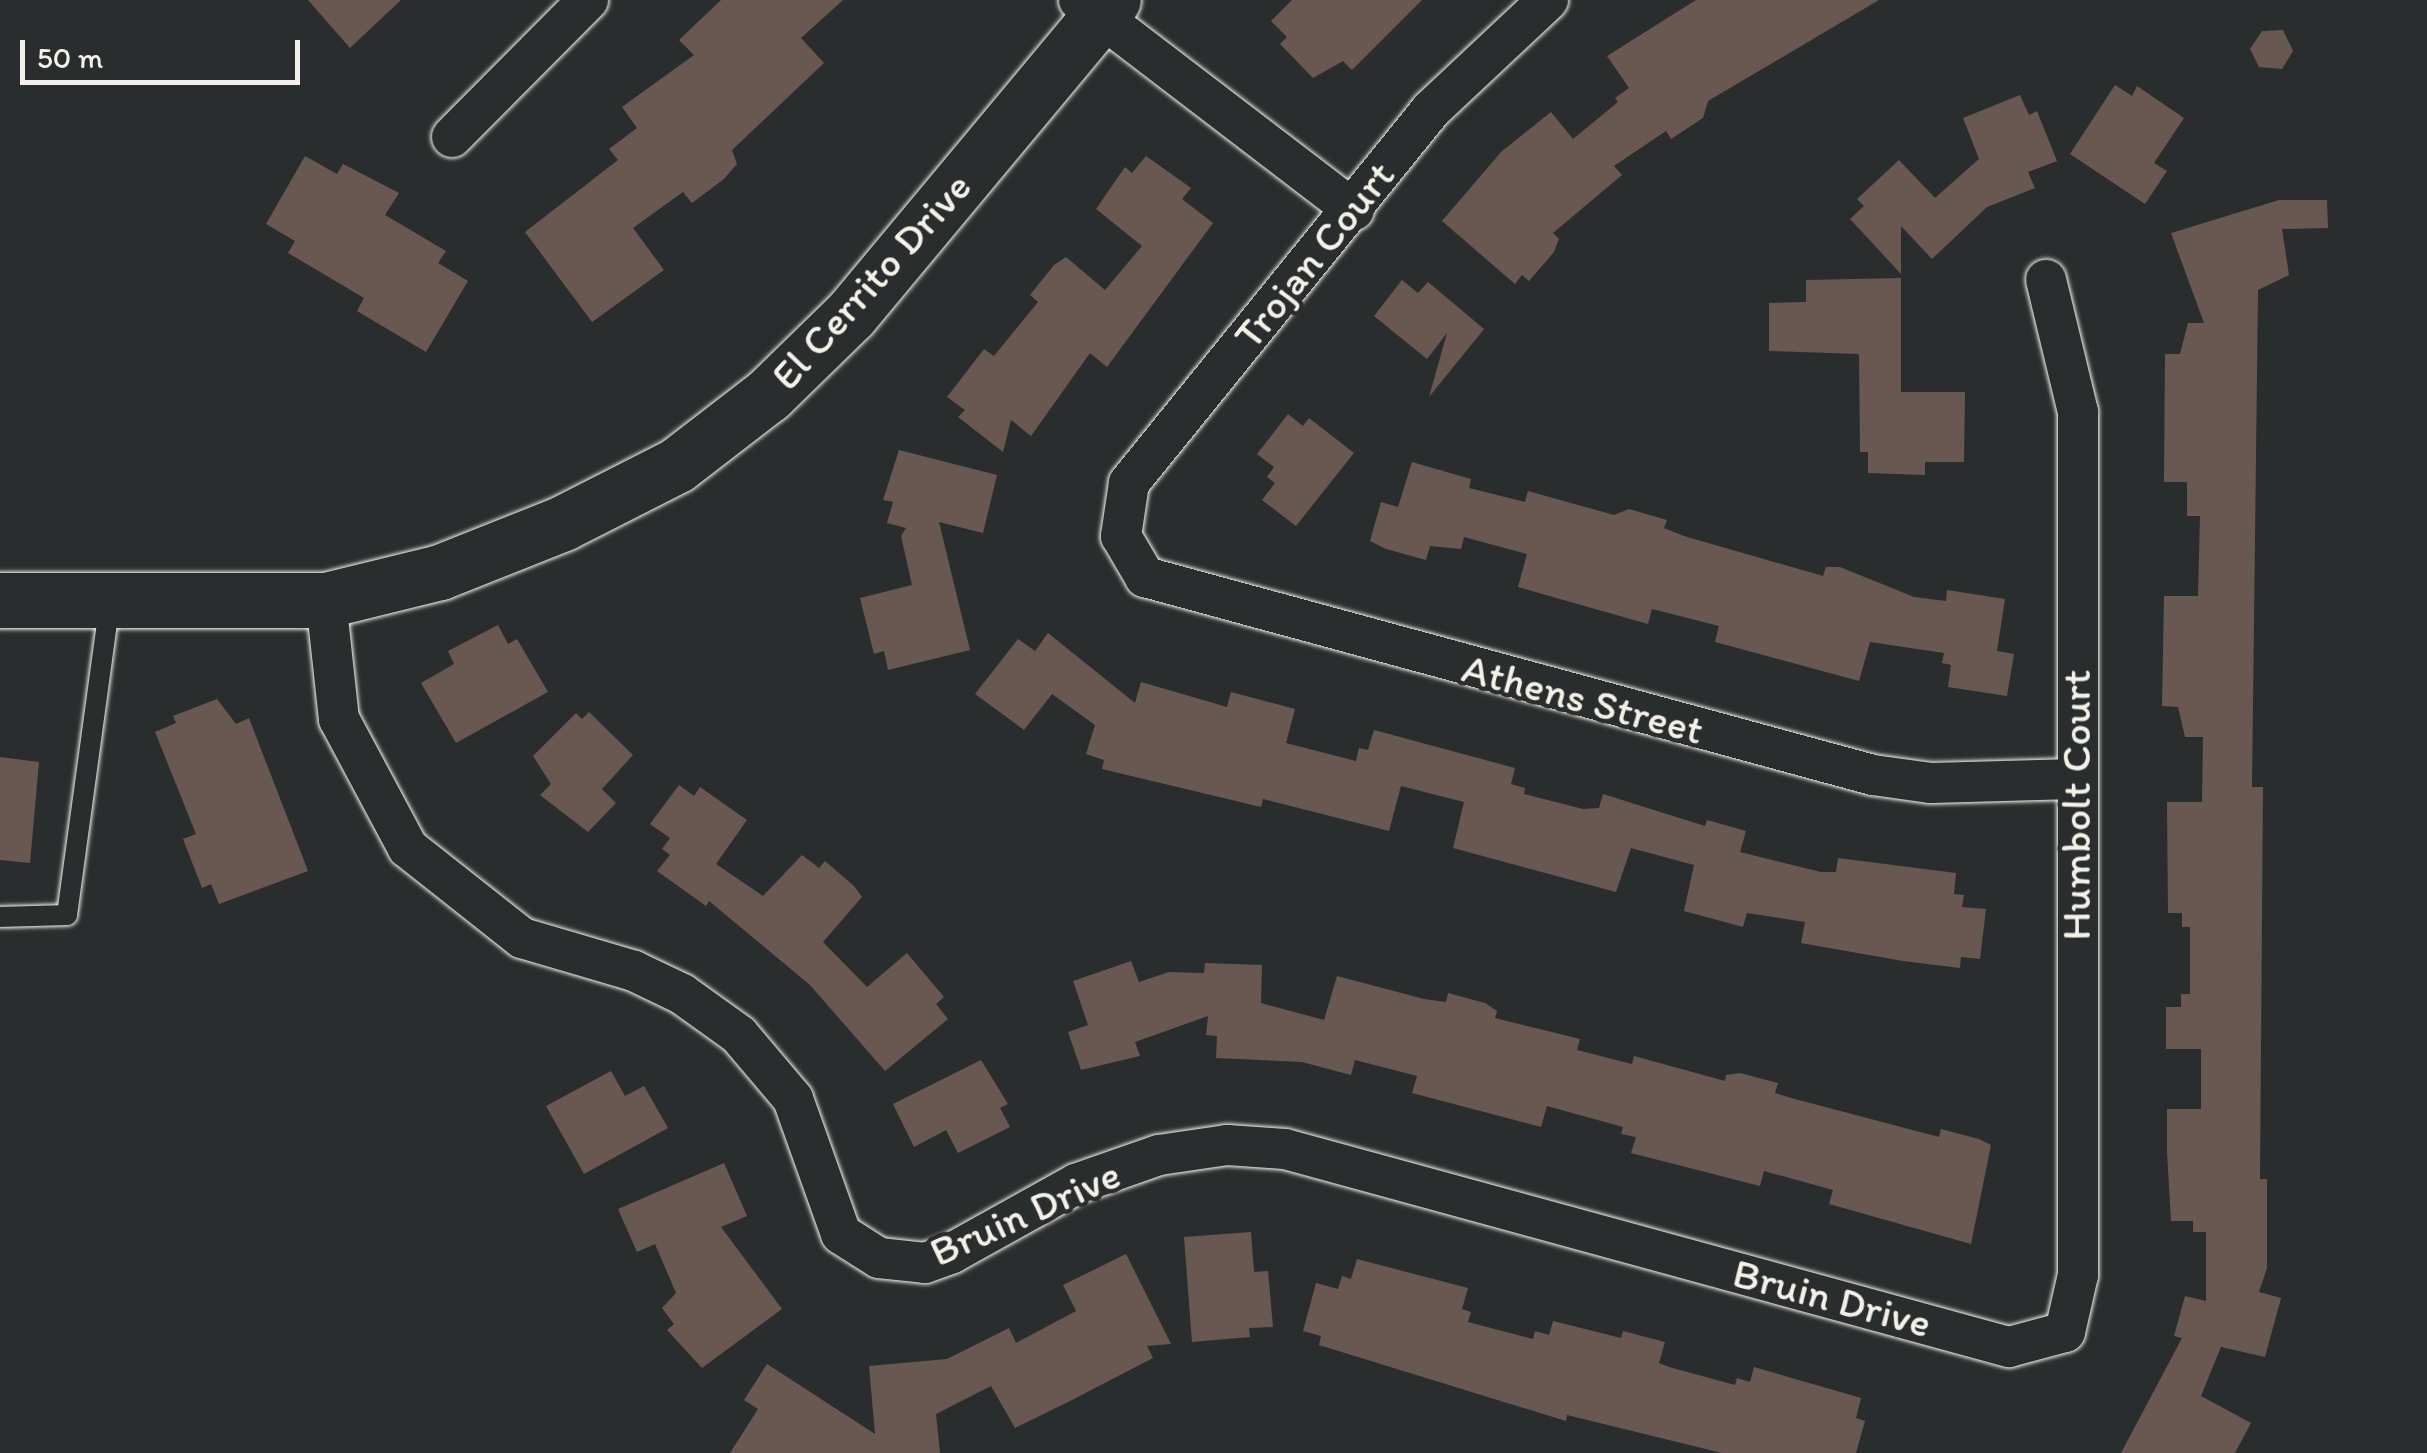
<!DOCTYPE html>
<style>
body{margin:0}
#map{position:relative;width:2427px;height:1453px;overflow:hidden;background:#2a2d2e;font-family:Itim,sans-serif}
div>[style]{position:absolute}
.building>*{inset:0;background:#695852}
.roads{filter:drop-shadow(0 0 2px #f4f1e8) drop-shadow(0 0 2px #f4f1e8)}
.lane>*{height:20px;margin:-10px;padding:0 10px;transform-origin:10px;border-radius:10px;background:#2a2d2e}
.street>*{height:40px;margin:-20px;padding:0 20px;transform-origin:20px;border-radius:20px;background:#2a2d2e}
.secondary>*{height:55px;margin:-27.5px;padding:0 27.5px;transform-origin:27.5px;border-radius:27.5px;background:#2a2d2e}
span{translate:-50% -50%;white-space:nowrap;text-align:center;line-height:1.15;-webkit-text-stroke:9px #2a2d2e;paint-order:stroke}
.street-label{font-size:42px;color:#f4f1e8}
.scale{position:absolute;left:20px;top:40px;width:280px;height:45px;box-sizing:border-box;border:5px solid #f4f1e8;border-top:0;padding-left:12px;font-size:30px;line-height:35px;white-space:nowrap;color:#f4f1e8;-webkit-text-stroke:8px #2a2d2e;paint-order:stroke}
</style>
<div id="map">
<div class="building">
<div style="clip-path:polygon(308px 0,401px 0,350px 48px)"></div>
<div style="clip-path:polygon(721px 0,843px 0,801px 38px,824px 63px,732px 150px,737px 164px,724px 179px,692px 203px,683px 192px,633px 228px,664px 270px,592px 322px,525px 232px,618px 160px,609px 149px,637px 128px,622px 107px,694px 55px,679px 40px)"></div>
<div style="clip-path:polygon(1292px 0,1422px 0,1352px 70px,1343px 61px,1313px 78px,1280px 44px,1287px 37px,1271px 21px)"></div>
<div style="clip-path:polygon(1696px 0,1879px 0,1708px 101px,1703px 118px,1671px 139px,1666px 131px,1614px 166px,1622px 175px,1553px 233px,1559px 239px,1554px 252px,1529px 281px,1522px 275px,1515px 284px,1442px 221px,1501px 152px,1551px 112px,1573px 139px,1618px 102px,1615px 98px,1629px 88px,1607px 56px)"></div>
<div style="clip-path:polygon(2283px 30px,2293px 51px,2282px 69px,2259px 67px,2250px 49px,2262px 31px)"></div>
<div style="clip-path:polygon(2115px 85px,2132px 96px,2137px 86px,2184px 118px,2154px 163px,2167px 171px,2145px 204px,2070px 154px)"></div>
<div style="clip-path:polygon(2020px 95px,2029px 115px,2037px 111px,2057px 161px,2028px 172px,2035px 188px,1987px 207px,1932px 259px,1901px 226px,1901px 274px,1850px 219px,1864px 206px,1857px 199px,1899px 160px,1935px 198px,1979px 159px,1963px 118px)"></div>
<div style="clip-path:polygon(305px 156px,337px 174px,343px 164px,399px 193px,385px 215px,446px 251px,438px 263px,468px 281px,426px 352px,357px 311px,364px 298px,288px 253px,295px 241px,266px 224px)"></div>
<div style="clip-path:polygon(1146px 156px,1191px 188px,1182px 199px,1213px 223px,1107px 367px,1090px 353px,1031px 436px,1011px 420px,1003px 452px,958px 417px,965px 410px,947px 397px,984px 349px,994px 356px,1038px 302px,1030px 295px,1054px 265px,1066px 257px,1105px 290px,1142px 246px,1096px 209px,1125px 167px,1132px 173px)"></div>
<div style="clip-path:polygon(2279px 200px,2327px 200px,2328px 228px,2282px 229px,2289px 275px,2258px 290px,2252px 787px,2263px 787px,2260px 1179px,2267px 1179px,2267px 1268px,2259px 1292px,2281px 1298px,2265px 1357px,2221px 1347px,2201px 1396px,2251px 1423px,2235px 1453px,2121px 1453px,2182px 1338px,2174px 1336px,2185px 1296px,2206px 1301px,2206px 1232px,2193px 1232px,2193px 1221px,2171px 1221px,2167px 1151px,2167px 1109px,2201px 1109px,2201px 1049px,2166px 1049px,2166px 1007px,2181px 1007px,2181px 994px,2190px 994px,2190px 927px,2182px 927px,2182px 913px,2168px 913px,2167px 802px,2202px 802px,2203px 737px,2185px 737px,2178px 707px,2162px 706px,2164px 596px,2198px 596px,2200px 516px,2187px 516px,2187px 482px,2164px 482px,2165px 354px,2180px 354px,2188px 323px,2204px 323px,2171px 233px)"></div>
<div style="clip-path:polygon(1901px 278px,1901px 392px,1965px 392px,1964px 462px,1925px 462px,1925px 475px,1868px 473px,1868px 452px,1860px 452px,1859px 354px,1769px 351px,1769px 303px,1806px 302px,1806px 280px)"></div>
<div style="clip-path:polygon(1402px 280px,1418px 293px,1428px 282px,1484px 329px,1429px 397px,1447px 333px,1427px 359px,1374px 316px)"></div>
<div style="clip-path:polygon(1288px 414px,1303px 426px,1309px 418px,1354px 453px,1296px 526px,1262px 500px,1275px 483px,1267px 477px,1274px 467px,1257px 454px)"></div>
<div style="clip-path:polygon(899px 450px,997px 475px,983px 533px,939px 522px,970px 650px,888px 670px,884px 651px,874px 654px,860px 598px,912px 585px,901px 536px,906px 528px,887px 523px,893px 502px,883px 500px)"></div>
<div style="clip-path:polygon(1412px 462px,1471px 479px,1469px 488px,1525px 502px,1528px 491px,1614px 515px,1629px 509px,1667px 520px,1664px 528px,1684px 536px,1823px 576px,1826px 567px,1840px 567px,1914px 597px,1946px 601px,1947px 590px,2005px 599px,1997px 651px,2014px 654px,2007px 696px,1948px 687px,1951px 665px,1942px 663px,1944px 653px,1870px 642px,1859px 681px,1715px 642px,1719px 626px,1652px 609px,1648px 624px,1518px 587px,1527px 554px,1464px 537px,1461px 549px,1430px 546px,1426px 560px,1386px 549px,1370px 541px,1381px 502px,1398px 507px)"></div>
<div style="clip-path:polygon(498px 625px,508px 644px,517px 639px,548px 692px,456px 743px,421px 683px,454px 664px,448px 651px)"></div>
<div style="clip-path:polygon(1048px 633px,1135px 703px,1141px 682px,1227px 707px,1231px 692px,1295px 709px,1286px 743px,1356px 761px,1359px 748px,1368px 750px,1374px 730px,1515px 768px,1511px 784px,1525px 788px,1524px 794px,1583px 809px,1599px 808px,1603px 794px,1705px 826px,1707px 820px,1746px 831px,1740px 852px,1821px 872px,1836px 872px,1838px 858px,1956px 873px,1954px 894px,1964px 895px,1962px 907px,1986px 909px,1980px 959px,1961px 957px,1960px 968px,1903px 961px,1801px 943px,1805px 922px,1747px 913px,1743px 927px,1684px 911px,1694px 865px,1631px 848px,1616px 892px,1453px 848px,1464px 802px,1401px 786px,1389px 831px,1263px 799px,1261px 807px,1102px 769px,1104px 760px,1086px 754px,1095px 725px,1052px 694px,1024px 730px,975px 694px,1018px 639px,1035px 651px)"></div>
<div style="clip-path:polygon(217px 699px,236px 724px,249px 718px,308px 871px,219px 904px,211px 884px,202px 888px,183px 839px,196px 834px,155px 732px,176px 723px,173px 716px)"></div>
<div style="clip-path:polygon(589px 712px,633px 755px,602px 789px,616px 803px,588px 832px,540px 795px,551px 784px,533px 756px,576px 713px,582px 719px)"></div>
<div style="clip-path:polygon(0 757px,39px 762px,30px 863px,0 860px)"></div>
<div style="clip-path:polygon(679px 785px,694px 796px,700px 787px,747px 820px,716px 864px,763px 896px,802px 855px,819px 868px,825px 861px,854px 886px,862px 897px,823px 942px,867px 987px,907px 953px,944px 997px,936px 1004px,948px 1019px,885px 1071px,810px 985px,709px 901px,706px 906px,657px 871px,670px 855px,662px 849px,670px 838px,650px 824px)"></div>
<div style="clip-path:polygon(1131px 961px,1139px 982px,1169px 972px,1204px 973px,1205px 963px,1262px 965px,1261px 1003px,1324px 1020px,1337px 976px,1424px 999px,1446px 1002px,1448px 993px,1485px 1003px,1497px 1011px,1495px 1018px,1580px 1039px,1577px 1050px,1632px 1064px,1634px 1056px,1725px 1081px,1726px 1075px,1740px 1073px,1778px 1083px,1775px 1093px,1795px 1099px,1939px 1137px,1941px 1129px,1979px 1139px,1991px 1145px,1971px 1244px,1829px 1204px,1833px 1190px,1764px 1171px,1760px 1186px,1631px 1153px,1636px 1137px,1621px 1134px,1623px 1127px,1547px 1106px,1541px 1127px,1412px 1093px,1417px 1076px,1355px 1060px,1351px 1075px,1302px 1062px,1216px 1058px,1217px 1036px,1206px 1035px,1208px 1016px,1135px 1042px,1140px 1056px,1081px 1070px,1068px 1032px,1088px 1025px,1073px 981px)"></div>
<div style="clip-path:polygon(981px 1060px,1008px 1104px,1000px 1108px,1010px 1127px,958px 1153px,946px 1130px,914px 1147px,893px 1104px)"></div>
<div style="clip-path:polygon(611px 1071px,625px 1096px,644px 1086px,668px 1128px,584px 1174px,546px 1106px)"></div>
<div style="clip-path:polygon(724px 1163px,747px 1216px,721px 1227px,782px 1309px,702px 1368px,667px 1330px,674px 1324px,662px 1308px,676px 1293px,655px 1244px,637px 1252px,618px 1209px)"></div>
<div style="clip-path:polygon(1251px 1232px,1254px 1272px,1268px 1271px,1273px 1327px,1249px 1328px,1250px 1337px,1192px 1342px,1184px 1237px)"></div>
<div style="clip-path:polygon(1126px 1254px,1171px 1344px,1147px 1346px,1153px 1358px,1070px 1401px,1015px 1428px,991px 1386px,936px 1414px,940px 1453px,730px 1453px,758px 1409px,744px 1400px,767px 1364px,875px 1434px,869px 1366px,947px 1359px,1009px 1328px,1016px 1343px,1076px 1311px,1063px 1285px)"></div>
<div style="clip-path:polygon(1357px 1259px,1468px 1288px,1462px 1309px,1471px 1312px,1468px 1322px,1533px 1339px,1535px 1331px,1549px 1335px,1553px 1321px,1621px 1338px,1623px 1331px,1665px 1342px,1659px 1363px,1669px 1367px,1735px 1385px,1737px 1378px,1750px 1382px,1754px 1367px,1861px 1398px,1856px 1418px,1865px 1421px,1856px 1453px,1722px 1453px,1567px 1415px,1566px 1421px,1319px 1345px,1321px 1336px,1303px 1331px,1316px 1283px,1338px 1289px,1342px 1276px,1351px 1279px)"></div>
</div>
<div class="roads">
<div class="lane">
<div style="left:0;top:917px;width:67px;rotate:-1.7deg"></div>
<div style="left:67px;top:915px;width:316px;rotate:-82.2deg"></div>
</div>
<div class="street">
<div style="left:1079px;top:0;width:346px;rotate:37.4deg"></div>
<div style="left:1548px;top:0;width:161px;rotate:136.8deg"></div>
<div style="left:1431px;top:110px;width:480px;rotate:129deg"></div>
<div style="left:1129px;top:483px;width:54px;rotate:98.6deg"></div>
<div style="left:1121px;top:536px;width:48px;rotate:59.7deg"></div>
<div style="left:1145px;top:577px;width:754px;rotate:15.22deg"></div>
<div style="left:1873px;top:775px;width:59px;rotate:7.9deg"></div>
<div style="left:1931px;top:783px;width:144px;rotate:-1.6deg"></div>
<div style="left:452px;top:137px;width:193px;rotate:-45.2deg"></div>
<div style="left:326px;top:600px;width:120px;rotate:83.8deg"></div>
<div style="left:339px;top:719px;width:146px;rotate:61.9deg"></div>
<div style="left:408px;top:848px;width:145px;rotate:38.3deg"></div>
<div style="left:522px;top:938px;width:117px;rotate:16.4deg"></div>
<div style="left:634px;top:971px;width:53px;rotate:25.6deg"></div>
<div style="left:682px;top:994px;width:70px;rotate:35.7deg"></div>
<div style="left:739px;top:1035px;width:84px;rotate:49.8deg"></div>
<div style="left:793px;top:1099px;width:143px;rotate:70.4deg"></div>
<div style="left:841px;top:1234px;width:45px;rotate:32.3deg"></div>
<div style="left:879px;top:1258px;width:46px;rotate:6.2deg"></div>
<div style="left:925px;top:1263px;width:29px;rotate:-20deg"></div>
<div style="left:952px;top:1253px;width:142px;rotate:-29.1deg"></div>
<div style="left:1076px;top:1184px;width:88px;rotate:-19.3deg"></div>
<div style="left:1159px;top:1155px;width:69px;rotate:-8.4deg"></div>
<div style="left:1227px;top:1145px;width:58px;rotate:3.9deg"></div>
<div style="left:1285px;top:1149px;width:751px;rotate:15.3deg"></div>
<div style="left:2009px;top:1347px;width:58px;rotate:-15deg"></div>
<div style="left:2065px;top:1332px;width:58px;rotate:-77.2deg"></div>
<div style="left:2078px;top:1275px;width:863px;rotate:-90deg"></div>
<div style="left:2078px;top:412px;width:136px;rotate:-103.6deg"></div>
</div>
<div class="secondary">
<div style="left:0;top:600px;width:326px"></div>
<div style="left:326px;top:600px;width:117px;rotate:-13.8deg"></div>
<div style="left:440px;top:572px;width:132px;rotate:-21.7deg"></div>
<div style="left:563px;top:523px;width:128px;rotate:-27deg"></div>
<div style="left:677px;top:465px;width:115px;rotate:-37.6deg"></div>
<div style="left:768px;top:395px;width:116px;rotate:-44.3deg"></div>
<div style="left:851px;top:314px;width:409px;rotate:-50.2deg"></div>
</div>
</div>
<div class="street-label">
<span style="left:1314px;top:255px;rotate:-51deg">Trojan Court</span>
<span style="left:871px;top:281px;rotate:-48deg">El Cerrito Drive</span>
<span style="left:1583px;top:699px;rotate:15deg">Athens Street</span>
<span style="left:2076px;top:805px;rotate:-90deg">Humbolt Court</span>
<span style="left:1025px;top:1213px;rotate:-24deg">Bruin Drive</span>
<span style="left:1832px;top:1298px;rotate:15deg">Bruin Drive</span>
</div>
<div class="scale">50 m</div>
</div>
